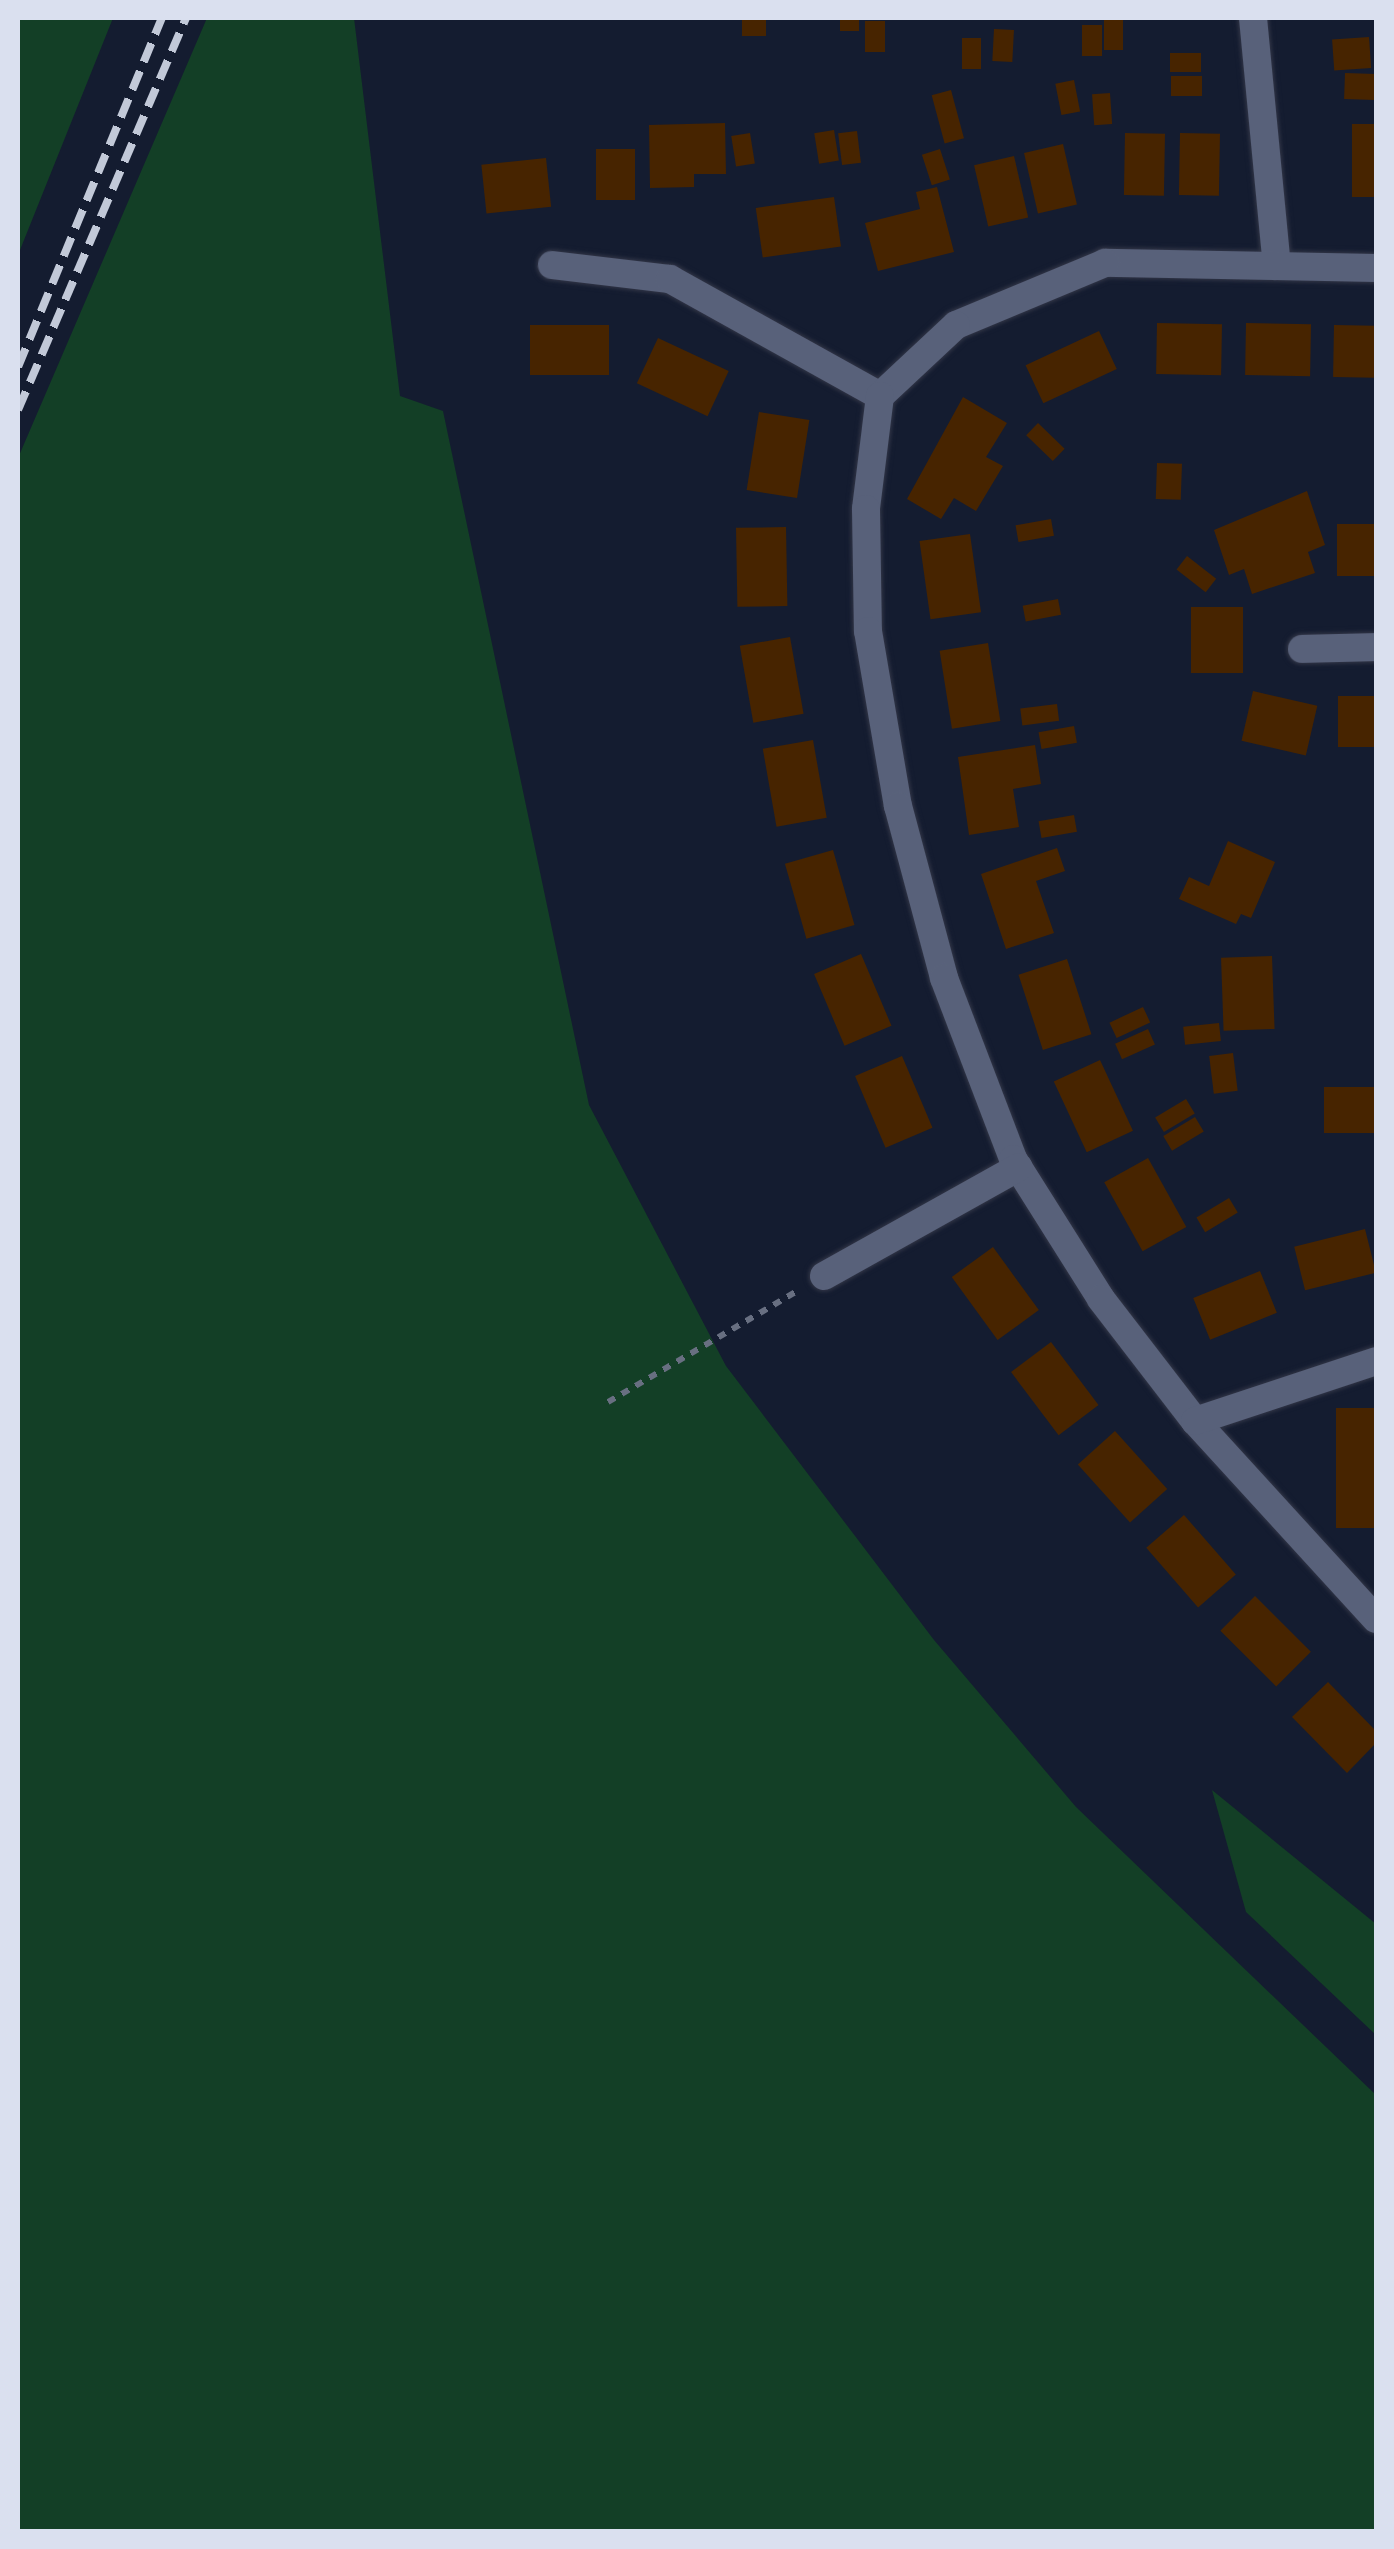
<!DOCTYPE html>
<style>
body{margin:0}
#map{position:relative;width:1394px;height:2549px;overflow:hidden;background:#141c30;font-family:Spectral,serif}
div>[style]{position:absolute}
.green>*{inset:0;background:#133f26}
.building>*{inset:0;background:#472400;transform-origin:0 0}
.path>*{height:6px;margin-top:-3px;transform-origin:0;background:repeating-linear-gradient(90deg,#686f81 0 8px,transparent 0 16px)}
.roads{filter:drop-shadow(0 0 2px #323647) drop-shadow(0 0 2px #323647)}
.minor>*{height:28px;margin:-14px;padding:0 14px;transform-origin:14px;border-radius:14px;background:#58617a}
.rail>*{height:8px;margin-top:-4px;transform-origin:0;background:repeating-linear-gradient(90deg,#c2c9d8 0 20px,transparent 0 30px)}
span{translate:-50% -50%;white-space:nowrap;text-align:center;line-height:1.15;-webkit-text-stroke:8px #141c30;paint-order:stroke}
.frame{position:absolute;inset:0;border:20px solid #dae0ef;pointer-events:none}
</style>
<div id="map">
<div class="green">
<div style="clip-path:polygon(18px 18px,113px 18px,18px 255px)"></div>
<div style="clip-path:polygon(207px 18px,354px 18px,400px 396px,443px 411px,589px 1105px,726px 1366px,934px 1640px,1076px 1807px,1376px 2095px,1376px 2531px,18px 2531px,18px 458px)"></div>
<div style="clip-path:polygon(1212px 1790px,1376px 1924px,1376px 2035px,1246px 1912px)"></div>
</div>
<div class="building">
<div style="left:742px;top:18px;width:24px;height:18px"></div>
<div style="left:840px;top:18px;width:19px;height:13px"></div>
<div style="left:1104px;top:19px;width:19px;height:31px"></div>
<div style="left:865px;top:21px;width:20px;height:31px"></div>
<div style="left:1082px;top:25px;width:20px;height:31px"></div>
<div style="left:994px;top:29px;width:20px;height:32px;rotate:3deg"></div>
<div style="left:1369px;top:37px;width:31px;height:37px;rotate:86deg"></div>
<div style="left:962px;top:38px;width:19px;height:31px"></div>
<div style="left:1170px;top:53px;width:31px;height:19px"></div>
<div style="left:1345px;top:73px;width:31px;height:26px;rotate:2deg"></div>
<div style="left:1171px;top:76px;width:31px;height:20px"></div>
<div style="left:1074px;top:80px;width:32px;height:19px;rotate:79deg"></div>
<div style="left:951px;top:90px;width:50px;height:20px;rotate:75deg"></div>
<div style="left:1110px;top:93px;width:31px;height:18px;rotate:86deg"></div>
<div style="clip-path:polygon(725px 123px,726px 174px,694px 174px,694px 187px,650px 188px,649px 125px)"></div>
<div style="left:1352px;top:124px;width:24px;height:73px"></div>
<div style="left:834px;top:130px;width:31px;height:20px;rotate:81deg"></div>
<div style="left:857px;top:131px;width:32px;height:19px;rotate:83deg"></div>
<div style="left:750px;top:133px;width:31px;height:19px;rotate:81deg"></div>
<div style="left:1125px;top:133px;width:40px;height:62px;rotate:1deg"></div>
<div style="left:1180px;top:133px;width:40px;height:62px;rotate:1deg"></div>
<div style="left:1063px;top:144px;width:62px;height:40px;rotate:77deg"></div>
<div style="left:596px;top:149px;width:39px;height:51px"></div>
<div style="left:940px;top:149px;width:32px;height:19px;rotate:72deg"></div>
<div style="left:1014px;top:156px;width:63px;height:41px;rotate:77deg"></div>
<div style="left:546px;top:158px;width:49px;height:65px;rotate:84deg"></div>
<div style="clip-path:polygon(937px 187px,954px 252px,878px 271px,865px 223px,920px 209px,916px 192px)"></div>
<div style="left:834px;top:197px;width:50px;height:79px;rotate:82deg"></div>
<div style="left:1157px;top:323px;width:65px;height:51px;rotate:1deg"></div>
<div style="left:1246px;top:323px;width:65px;height:52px;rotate:1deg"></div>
<div style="left:609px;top:325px;width:50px;height:79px;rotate:90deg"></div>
<div style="left:1334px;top:325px;width:42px;height:52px;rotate:1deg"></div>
<div style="left:1099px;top:331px;width:42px;height:81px;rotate:65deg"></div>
<div style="left:658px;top:338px;width:78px;height:50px;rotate:25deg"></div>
<div style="clip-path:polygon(963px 397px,1007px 423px,986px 457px,1003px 466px,976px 511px,954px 498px,941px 519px,907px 499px)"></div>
<div style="left:759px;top:412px;width:51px;height:79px;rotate:9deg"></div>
<div style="left:1038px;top:423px;width:37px;height:17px;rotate:44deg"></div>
<div style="left:1157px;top:463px;width:25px;height:36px;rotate:2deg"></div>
<div style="clip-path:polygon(1307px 491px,1325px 545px,1308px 552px,1315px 573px,1252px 594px,1244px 569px,1229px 575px,1214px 530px)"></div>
<div style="left:1051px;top:519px;width:17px;height:36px;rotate:80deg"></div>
<div style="left:1376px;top:524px;width:52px;height:39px;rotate:90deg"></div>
<div style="left:786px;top:527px;width:79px;height:50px;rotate:89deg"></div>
<div style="left:970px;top:534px;width:79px;height:51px;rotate:82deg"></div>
<div style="left:1187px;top:556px;width:37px;height:17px;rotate:38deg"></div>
<div style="left:1058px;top:599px;width:16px;height:36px;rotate:79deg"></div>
<div style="left:1191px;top:607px;width:52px;height:66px"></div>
<div style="left:790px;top:637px;width:78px;height:51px;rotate:80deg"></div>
<div style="left:988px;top:643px;width:79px;height:49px;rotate:81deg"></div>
<div style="left:1253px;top:691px;width:66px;height:51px;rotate:13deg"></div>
<div style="left:1376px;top:696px;width:51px;height:38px;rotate:90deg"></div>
<div style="left:1057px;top:704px;width:17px;height:37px;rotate:83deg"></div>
<div style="left:1074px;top:726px;width:17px;height:36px;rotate:80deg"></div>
<div style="left:813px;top:740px;width:79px;height:51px;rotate:80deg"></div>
<div style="clip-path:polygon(1035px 745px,1041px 784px,1013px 789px,1019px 827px,969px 835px,958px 757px)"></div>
<div style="left:1074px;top:815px;width:17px;height:36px;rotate:80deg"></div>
<div style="clip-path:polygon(1228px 841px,1275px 862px,1251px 918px,1241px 914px,1236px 924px,1179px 899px,1189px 877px,1209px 886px)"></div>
<div style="clip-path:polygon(1057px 848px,1065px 871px,1036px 881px,1054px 933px,1006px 949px,981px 874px)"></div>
<div style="left:833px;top:850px;width:78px;height:50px;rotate:74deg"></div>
<div style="left:861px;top:954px;width:78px;height:51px;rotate:67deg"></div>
<div style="left:1272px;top:956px;width:73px;height:51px;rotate:88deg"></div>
<div style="left:1067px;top:959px;width:79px;height:51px;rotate:72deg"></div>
<div style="left:1143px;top:1007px;width:17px;height:37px;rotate:65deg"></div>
<div style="left:1219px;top:1023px;width:18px;height:36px;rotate:84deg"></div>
<div style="left:1148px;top:1029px;width:17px;height:36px;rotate:66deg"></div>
<div style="left:1233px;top:1053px;width:38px;height:24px;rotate:83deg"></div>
<div style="left:902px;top:1056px;width:78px;height:51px;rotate:67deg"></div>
<div style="left:1100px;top:1060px;width:78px;height:51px;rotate:65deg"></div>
<div style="left:1324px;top:1087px;width:52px;height:46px"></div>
<div style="left:1186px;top:1099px;width:17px;height:36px;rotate:59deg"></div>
<div style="left:1195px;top:1117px;width:17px;height:37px;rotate:59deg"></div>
<div style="left:1148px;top:1158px;width:79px;height:50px;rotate:61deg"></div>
<div style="left:1229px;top:1198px;width:17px;height:38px;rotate:59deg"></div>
<div style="left:1365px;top:1229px;width:45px;height:73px;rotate:76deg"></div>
<div style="left:993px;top:1247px;width:78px;height:51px;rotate:54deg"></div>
<div style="left:1260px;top:1271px;width:45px;height:72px;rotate:68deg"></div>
<div style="left:1051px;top:1342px;width:79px;height:50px;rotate:53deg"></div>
<div style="left:1376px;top:1408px;width:120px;height:40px;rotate:90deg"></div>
<div style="left:1115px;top:1431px;width:78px;height:50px;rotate:48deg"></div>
<div style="left:1184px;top:1515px;width:79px;height:50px;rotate:49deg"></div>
<div style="left:1255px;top:1596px;width:79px;height:49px;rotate:45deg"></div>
<div style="clip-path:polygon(1328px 1682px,1376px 1731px,1376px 1743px,1347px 1773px,1292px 1717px)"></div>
</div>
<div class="path">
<div style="left:608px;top:1402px;width:219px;rotate:-30.4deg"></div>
</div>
<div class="roads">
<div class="minor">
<div style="left:1253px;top:18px;width:249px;rotate:84.5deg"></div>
<div style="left:552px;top:265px;width:119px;rotate:6.8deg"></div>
<div style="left:670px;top:279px;width:240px;rotate:29.1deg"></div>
<div style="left:1376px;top:268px;width:271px;rotate:-178.9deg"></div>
<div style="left:1105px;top:263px;width:161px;rotate:157.4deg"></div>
<div style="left:956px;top:325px;width:104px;rotate:136.9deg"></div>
<div style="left:880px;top:396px;width:114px;rotate:97.1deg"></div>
<div style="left:866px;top:509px;width:122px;rotate:89.1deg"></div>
<div style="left:868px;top:631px;width:178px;rotate:80.3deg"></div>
<div style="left:898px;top:806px;width:178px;rotate:75deg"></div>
<div style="left:944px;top:978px;width:194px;rotate:69.1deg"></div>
<div style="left:1013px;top:1159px;width:165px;rotate:57.8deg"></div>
<div style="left:1101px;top:1299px;width:154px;rotate:52.4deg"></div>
<div style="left:1195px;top:1421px;width:268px;rotate:47.6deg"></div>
<div style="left:1302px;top:649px;width:74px;rotate:-1.5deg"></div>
<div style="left:824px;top:1276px;width:223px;rotate:-29.2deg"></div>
<div style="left:1195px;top:1421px;width:191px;rotate:-18.3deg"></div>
</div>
</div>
<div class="rail">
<div style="left:18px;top:367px;width:378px;rotate:-67.6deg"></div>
<div style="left:18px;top:410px;width:426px;rotate:-66.8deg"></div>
</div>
<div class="frame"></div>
</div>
